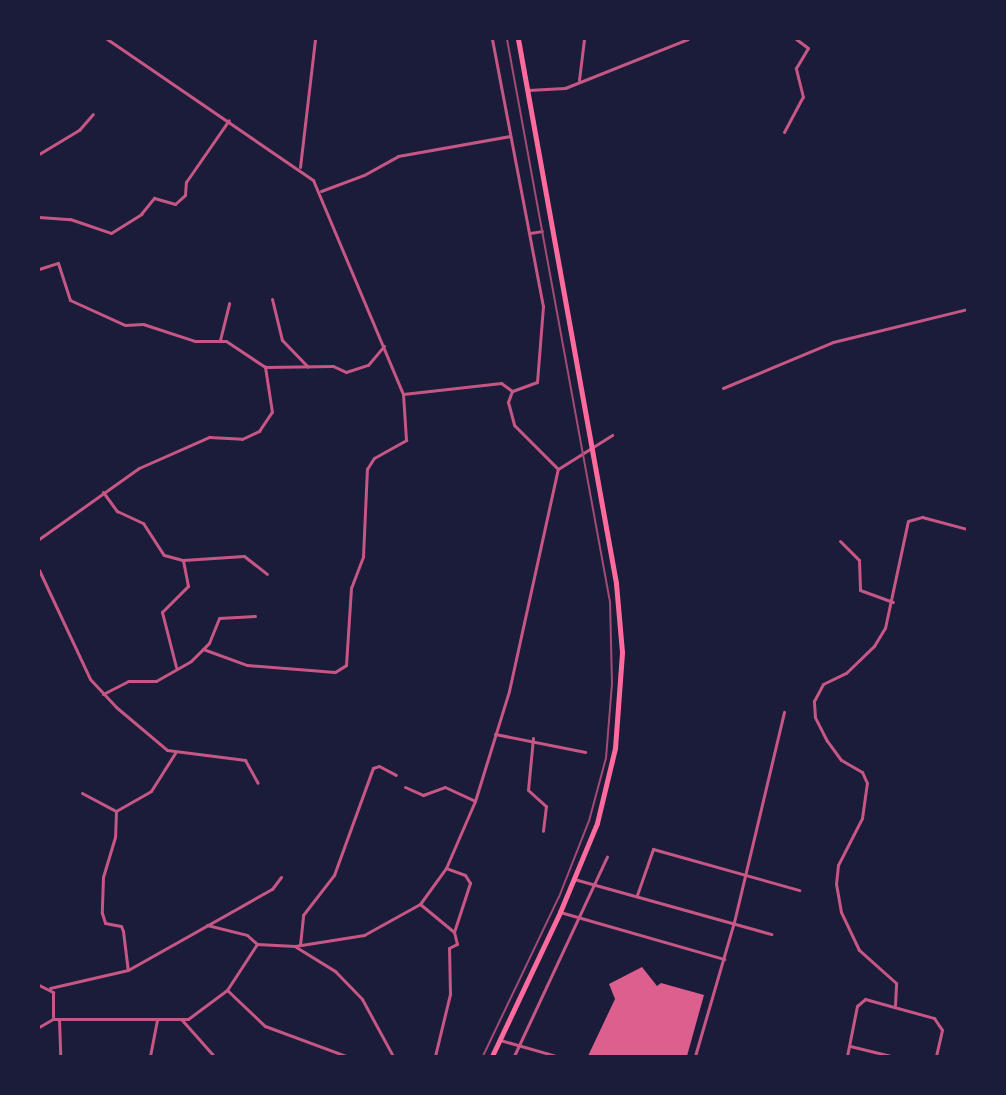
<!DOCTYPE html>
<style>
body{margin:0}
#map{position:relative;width:1006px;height:1095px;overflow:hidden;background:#1b1b3a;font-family:"Asap Condensed",sans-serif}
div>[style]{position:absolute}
.building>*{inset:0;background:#dd5f8e}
.minor>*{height:3px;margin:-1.5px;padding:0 1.5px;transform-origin:1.5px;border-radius:1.5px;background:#c65784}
.secondary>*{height:5px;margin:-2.5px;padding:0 2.5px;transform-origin:2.5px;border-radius:2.5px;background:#ff6b9d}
.rail>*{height:2px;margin:-1px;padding:0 1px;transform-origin:1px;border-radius:1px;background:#a44b75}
span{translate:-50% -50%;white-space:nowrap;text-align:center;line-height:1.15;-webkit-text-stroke:4.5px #1b1b3a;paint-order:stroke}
.frame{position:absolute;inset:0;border:40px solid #1b1b3a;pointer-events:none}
</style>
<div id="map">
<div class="building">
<div style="clip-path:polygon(642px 967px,657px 986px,661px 983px,704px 995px,687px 1056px,588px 1056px,615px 999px,609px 984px)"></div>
</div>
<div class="minor">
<div style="left:107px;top:39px;width:250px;rotate:34.4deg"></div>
<div style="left:313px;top:180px;width:232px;rotate:67.2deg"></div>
<div style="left:403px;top:394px;width:99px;rotate:-6.4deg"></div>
<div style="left:501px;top:383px;width:14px;rotate:36deg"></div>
<div style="left:512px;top:391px;width:12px;rotate:110deg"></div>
<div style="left:508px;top:402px;width:24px;rotate:75deg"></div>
<div style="left:514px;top:425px;width:62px;rotate:45deg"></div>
<div style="left:492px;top:39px;width:272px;rotate:79.2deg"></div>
<div style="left:543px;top:306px;width:76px;rotate:94.5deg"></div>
<div style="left:537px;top:382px;width:27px;rotate:160deg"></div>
<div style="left:579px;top:80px;width:41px;rotate:-83deg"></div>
<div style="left:528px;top:90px;width:37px;rotate:-3deg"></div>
<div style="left:565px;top:88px;width:132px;rotate:-21.7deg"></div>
<div style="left:784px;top:132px;width:40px;rotate:-62deg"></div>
<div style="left:803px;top:97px;width:30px;rotate:-104deg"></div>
<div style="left:796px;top:68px;width:23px;rotate:-59deg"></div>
<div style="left:808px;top:48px;width:15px;rotate:-143deg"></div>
<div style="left:39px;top:154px;width:47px;rotate:-31deg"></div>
<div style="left:79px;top:130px;width:21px;rotate:-49deg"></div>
<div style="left:300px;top:167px;width:129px;rotate:-83.3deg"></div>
<div style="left:321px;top:191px;width:46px;rotate:-20.4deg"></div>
<div style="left:364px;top:175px;width:39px;rotate:-29deg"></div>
<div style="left:398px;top:156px;width:114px;rotate:-10.1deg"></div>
<div style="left:39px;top:217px;width:31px;rotate:4deg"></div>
<div style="left:70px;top:219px;width:43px;rotate:18.9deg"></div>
<div style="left:111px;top:233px;width:36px;rotate:-32deg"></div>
<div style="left:141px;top:214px;width:21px;rotate:-51deg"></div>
<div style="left:154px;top:198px;width:22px;rotate:16deg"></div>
<div style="left:175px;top:204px;width:13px;rotate:-42deg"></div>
<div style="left:185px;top:195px;width:13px;rotate:-86deg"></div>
<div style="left:186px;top:182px;width:75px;rotate:-55.3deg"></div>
<div style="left:530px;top:233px;width:12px;rotate:-9deg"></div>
<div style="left:39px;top:269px;width:20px;rotate:-18deg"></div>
<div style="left:58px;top:263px;width:39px;rotate:72deg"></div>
<div style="left:70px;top:300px;width:60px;rotate:24.4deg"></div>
<div style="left:125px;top:325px;width:18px;rotate:-3deg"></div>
<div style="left:143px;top:324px;width:55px;rotate:18.1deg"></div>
<div style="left:195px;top:341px;width:31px"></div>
<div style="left:226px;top:341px;width:47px;rotate:33.7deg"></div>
<div style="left:265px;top:367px;width:68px;rotate:-0.8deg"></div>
<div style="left:333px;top:366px;width:14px;rotate:25deg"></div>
<div style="left:346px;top:372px;width:23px;rotate:-18deg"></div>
<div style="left:368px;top:365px;width:25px;rotate:-50deg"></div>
<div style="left:272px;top:299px;width:42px;rotate:76.3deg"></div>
<div style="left:282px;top:340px;width:37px;rotate:46deg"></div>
<div style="left:220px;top:340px;width:38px;rotate:-76deg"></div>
<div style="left:723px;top:388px;width:119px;rotate:-22.7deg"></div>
<div style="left:833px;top:342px;width:138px;rotate:-13.8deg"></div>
<div style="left:558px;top:469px;width:64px;rotate:-32.2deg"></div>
<div style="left:103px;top:492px;width:24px;rotate:54deg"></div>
<div style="left:117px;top:511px;width:29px;rotate:25deg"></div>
<div style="left:143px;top:523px;width:38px;rotate:57deg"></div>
<div style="left:164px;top:555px;width:20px;rotate:15deg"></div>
<div style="left:183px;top:560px;width:61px;rotate:-3.8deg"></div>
<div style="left:244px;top:556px;width:29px;rotate:38deg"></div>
<div style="left:39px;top:539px;width:123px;rotate:-35.4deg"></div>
<div style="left:139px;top:468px;width:77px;rotate:-23.9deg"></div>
<div style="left:209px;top:437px;width:33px;rotate:3deg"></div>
<div style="left:242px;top:439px;width:19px;rotate:-25deg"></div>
<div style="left:259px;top:431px;width:23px;rotate:-56deg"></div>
<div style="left:272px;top:412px;width:46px;rotate:-98.8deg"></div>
<div style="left:840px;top:541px;width:27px;rotate:45deg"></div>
<div style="left:859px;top:560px;width:30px;rotate:88deg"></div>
<div style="left:860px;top:590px;width:35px;rotate:20deg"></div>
<div style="left:39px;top:570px;width:120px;rotate:64.9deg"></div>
<div style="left:90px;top:679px;width:38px;rotate:47deg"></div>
<div style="left:116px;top:707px;width:67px;rotate:40.1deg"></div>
<div style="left:167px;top:750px;width:79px;rotate:7.3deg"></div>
<div style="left:245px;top:760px;width:26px;rotate:61deg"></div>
<div style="left:203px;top:649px;width:47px;rotate:20deg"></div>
<div style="left:247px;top:665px;width:88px;rotate:4.5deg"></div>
<div style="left:335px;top:672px;width:13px;rotate:-32deg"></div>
<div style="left:346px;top:665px;width:77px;rotate:-86.3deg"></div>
<div style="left:351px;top:588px;width:34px;rotate:-69deg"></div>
<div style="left:363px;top:556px;width:87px;rotate:-87.4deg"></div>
<div style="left:367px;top:469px;width:13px;rotate:-58deg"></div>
<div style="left:374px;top:458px;width:37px;rotate:-29deg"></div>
<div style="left:406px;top:440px;width:46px;rotate:-93.7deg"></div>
<div style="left:176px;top:667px;width:57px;rotate:-104.3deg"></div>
<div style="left:162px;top:612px;width:37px;rotate:-45deg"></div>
<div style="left:188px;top:586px;width:26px;rotate:-101deg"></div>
<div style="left:103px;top:694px;width:28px;rotate:-27deg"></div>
<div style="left:128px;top:681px;width:28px"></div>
<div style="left:156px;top:681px;width:40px;rotate:-29.7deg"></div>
<div style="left:191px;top:661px;width:25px;rotate:-45deg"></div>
<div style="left:209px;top:643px;width:27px;rotate:-68deg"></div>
<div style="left:219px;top:618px;width:36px;rotate:-3deg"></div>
<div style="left:495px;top:734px;width:92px;rotate:11.3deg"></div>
<div style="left:533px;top:738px;width:52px;rotate:95.5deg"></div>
<div style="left:528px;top:790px;width:24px;rotate:42deg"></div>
<div style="left:546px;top:806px;width:25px;rotate:97deg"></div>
<div style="left:405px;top:787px;width:20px;rotate:24deg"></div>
<div style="left:423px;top:795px;width:23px;rotate:-20deg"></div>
<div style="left:445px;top:787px;width:33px;rotate:25deg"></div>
<div style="left:82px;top:793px;width:38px;rotate:28deg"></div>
<div style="left:116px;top:811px;width:26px;rotate:92deg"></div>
<div style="left:115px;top:837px;width:42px;rotate:106.7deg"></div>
<div style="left:103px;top:877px;width:36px;rotate:92deg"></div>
<div style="left:102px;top:913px;width:10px;rotate:73deg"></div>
<div style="left:105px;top:923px;width:16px;rotate:11deg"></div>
<div style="left:121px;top:926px;width:5px;rotate:68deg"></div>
<div style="left:123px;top:931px;width:39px;rotate:83deg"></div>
<div style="left:116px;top:811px;width:40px;rotate:-29.7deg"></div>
<div style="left:151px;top:791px;width:45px;rotate:-57.7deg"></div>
<div style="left:574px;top:879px;width:205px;rotate:15.6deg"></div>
<div style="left:637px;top:895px;width:49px;rotate:-70.8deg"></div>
<div style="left:653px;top:849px;width:152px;rotate:15.7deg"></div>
<div style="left:420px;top:904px;width:44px;rotate:39.5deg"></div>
<div style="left:560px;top:912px;width:171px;rotate:16deg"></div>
<div style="left:207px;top:925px;width:41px;rotate:14deg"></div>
<div style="left:247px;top:935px;width:13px;rotate:42deg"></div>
<div style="left:300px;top:945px;width:30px;rotate:-84deg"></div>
<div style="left:303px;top:915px;width:51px;rotate:-52.2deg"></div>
<div style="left:334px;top:875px;width:114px;rotate:-70deg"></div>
<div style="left:373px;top:768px;width:6px;rotate:-18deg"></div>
<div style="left:379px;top:766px;width:19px;rotate:28deg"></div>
<div style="left:296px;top:947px;width:46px;rotate:31.6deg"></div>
<div style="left:335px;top:971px;width:39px;rotate:46deg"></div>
<div style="left:362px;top:999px;width:65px;rotate:61.5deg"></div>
<div style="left:39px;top:985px;width:16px;rotate:27deg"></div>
<div style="left:53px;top:992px;width:27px;rotate:90deg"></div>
<div style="left:50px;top:988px;width:80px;rotate:-13deg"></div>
<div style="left:128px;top:970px;width:165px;rotate:-29.4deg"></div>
<div style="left:272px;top:889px;width:15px;rotate:-53deg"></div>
<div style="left:227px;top:990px;width:52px;rotate:43.5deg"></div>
<div style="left:265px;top:1026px;width:86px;rotate:20.3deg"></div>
<div style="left:895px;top:1005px;width:22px;rotate:-87deg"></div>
<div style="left:896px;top:983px;width:50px;rotate:-138.3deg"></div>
<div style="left:859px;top:950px;width:42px;rotate:-115.3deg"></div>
<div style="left:841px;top:912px;width:28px;rotate:-100deg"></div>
<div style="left:836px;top:884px;width:19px;rotate:-84deg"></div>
<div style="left:838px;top:865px;width:53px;rotate:-62.9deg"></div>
<div style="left:862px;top:818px;width:35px;rotate:-82deg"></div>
<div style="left:867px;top:783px;width:12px;rotate:-114deg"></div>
<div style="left:862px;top:772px;width:24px;rotate:-150deg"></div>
<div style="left:841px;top:760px;width:24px;rotate:-126deg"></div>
<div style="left:827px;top:741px;width:27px;rotate:-117deg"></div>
<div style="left:815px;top:717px;width:16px;rotate:-94deg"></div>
<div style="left:814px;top:701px;width:19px;rotate:-62deg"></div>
<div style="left:823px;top:684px;width:25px;rotate:-26deg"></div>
<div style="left:846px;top:673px;width:39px;rotate:-44deg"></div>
<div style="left:874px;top:646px;width:21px;rotate:-59deg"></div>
<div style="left:885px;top:628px;width:109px;rotate:-77.9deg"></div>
<div style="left:908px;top:521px;width:15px;rotate:-16deg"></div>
<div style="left:922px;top:517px;width:47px;rotate:14.9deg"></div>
<div style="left:59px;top:1019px;width:37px;rotate:88deg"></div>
<div style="left:182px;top:1020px;width:48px;rotate:48.4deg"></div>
<div style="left:39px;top:1027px;width:16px;rotate:-30deg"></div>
<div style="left:53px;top:1019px;width:135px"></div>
<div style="left:188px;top:1019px;width:49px;rotate:-36.6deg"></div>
<div style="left:227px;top:990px;width:55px;rotate:-56.9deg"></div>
<div style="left:257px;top:944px;width:38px;rotate:3deg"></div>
<div style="left:295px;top:946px;width:70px;rotate:-9.1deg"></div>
<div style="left:364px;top:935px;width:64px;rotate:-29deg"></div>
<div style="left:420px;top:904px;width:44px;rotate:-54.2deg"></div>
<div style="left:446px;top:868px;width:73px;rotate:-66.6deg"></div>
<div style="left:475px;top:801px;width:115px;rotate:-72.8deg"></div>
<div style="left:509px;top:691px;width:227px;rotate:-77.6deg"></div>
<div style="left:500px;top:1040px;width:58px;rotate:15.9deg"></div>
<div style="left:850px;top:1046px;width:42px;rotate:13.7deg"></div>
<div style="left:150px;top:1056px;width:37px;rotate:-79deg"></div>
<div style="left:435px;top:1056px;width:64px;rotate:-76.4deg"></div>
<div style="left:450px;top:994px;width:46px;rotate:-91.2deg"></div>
<div style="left:449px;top:948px;width:9px;rotate:-27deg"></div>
<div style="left:457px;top:944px;width:12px;rotate:-104deg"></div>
<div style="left:454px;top:932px;width:52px;rotate:-71.9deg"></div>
<div style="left:470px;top:883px;width:9px;rotate:-122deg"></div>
<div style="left:465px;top:875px;width:20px;rotate:-160deg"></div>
<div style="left:514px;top:1056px;width:220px;rotate:-65deg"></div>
<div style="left:695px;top:1056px;width:140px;rotate:-73.8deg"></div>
<div style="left:734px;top:922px;width:216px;rotate:-76.6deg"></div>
<div style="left:847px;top:1056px;width:51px;rotate:-78.7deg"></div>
<div style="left:857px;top:1006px;width:11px;rotate:-41deg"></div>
<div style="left:865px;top:999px;width:72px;rotate:15.4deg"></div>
<div style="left:934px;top:1018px;width:14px;rotate:56deg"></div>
<div style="left:942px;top:1030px;width:27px;rotate:103deg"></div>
</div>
<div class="secondary">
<div style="left:492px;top:1056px;width:159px;rotate:-64.7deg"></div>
<div style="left:560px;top:912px;width:96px;rotate:-67.4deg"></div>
<div style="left:597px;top:823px;width:77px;rotate:-76.5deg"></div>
<div style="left:615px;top:748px;width:96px;rotate:-85.8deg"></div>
<div style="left:622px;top:652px;width:69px;rotate:-95deg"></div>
<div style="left:616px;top:583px;width:553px;rotate:-100.21deg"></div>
</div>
<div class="rail">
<div style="left:483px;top:1056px;width:176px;rotate:-64.5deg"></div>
<div style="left:559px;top:897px;width:82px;rotate:-68.5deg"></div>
<div style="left:589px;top:821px;width:65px;rotate:-74.9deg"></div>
<div style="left:606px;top:758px;width:75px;rotate:-85.4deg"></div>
<div style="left:612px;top:683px;width:81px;rotate:-91.4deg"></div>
<div style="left:610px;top:602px;width:572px;rotate:-100.37deg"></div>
</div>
<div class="frame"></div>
</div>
